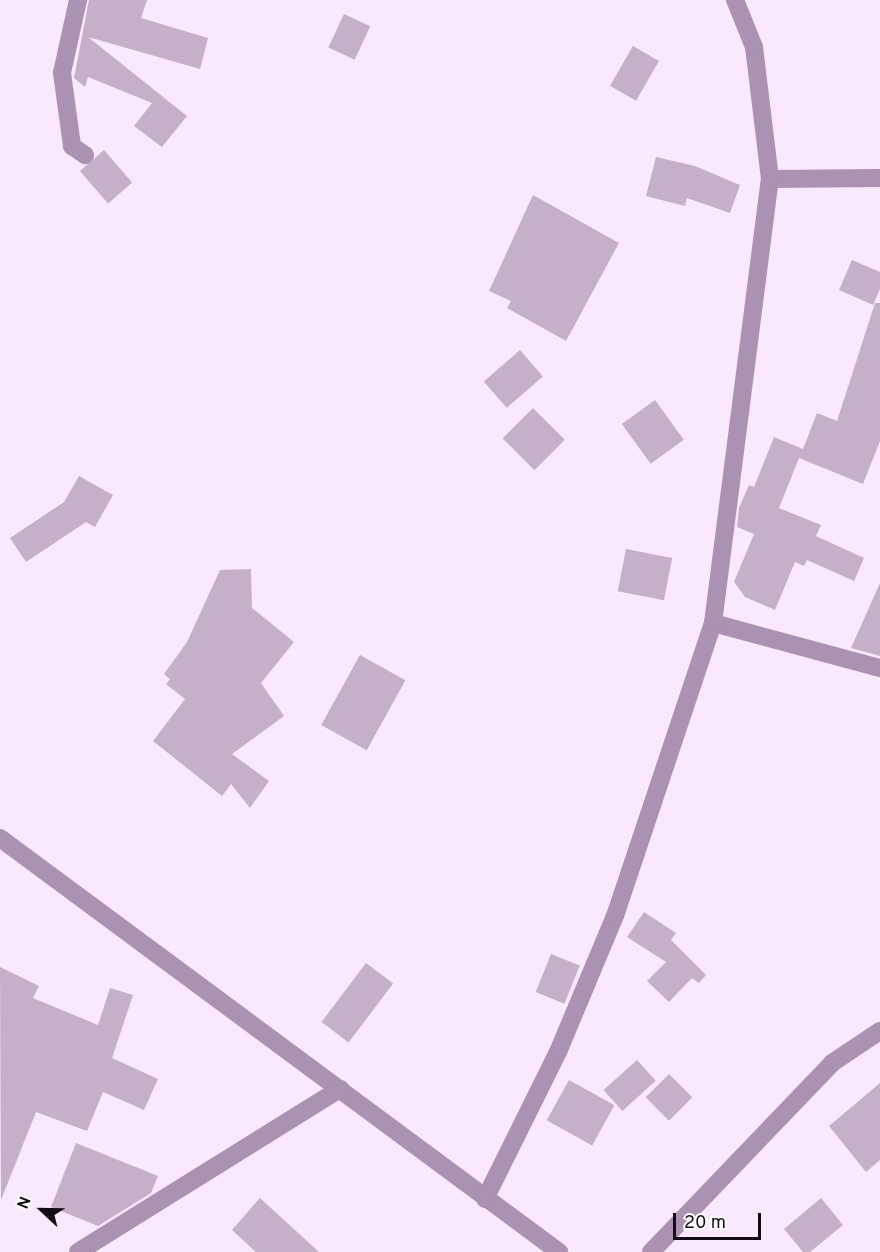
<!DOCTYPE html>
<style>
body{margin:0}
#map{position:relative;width:880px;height:1252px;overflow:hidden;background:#f9e8fe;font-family:Overpass,sans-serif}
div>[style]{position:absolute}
.building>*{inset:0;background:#c5b0ca;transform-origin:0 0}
.minor>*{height:18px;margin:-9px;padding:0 9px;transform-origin:9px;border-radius:9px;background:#ab91b2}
span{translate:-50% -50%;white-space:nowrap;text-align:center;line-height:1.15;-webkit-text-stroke:4.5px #fcfcfc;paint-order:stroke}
.north{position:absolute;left:12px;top:1180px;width:60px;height:60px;-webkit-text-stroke:4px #fcfcfc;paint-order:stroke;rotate:292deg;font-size:16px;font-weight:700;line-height:24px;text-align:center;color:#120b14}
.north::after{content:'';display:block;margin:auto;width:21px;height:27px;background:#120b14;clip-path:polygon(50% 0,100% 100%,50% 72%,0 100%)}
.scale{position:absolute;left:673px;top:1213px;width:88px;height:27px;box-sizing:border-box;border:3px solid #120b14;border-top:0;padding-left:8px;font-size:18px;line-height:21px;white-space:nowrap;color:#120b14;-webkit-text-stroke:4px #fcfcfc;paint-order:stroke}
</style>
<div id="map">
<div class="building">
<div style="clip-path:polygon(89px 0,147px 0,141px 18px,208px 38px,200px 69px,88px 37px,187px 116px,162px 147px,134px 126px,152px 103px,88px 77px,85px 87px,74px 78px)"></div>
<div style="left:344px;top:14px;width:29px;height:37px;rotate:25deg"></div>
<div style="left:633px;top:46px;width:30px;height:46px;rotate:30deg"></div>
<div style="left:104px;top:150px;width:43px;height:32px;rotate:49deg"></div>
<div style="clip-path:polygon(656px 157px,695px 166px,740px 185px,730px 213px,687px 198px,685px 206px,646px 196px)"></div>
<div style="clip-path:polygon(533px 195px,619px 243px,566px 341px,507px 308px,511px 301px,489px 291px)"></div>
<div style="clip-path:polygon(852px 260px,880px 272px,880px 289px,873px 305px,839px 290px)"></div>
<div style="clip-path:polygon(875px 303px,880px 303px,880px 441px,863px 484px,799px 458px,779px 508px,821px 525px,816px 536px,864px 558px,854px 581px,807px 560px,804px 566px,795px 562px,775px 610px,745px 597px,734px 582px,754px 534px,737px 527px,739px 508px,749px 485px,754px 487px,774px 437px,803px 449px,817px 413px,837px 421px)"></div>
<div style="left:520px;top:350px;width:35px;height:48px;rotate:49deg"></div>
<div style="left:655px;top:400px;width:49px;height:41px;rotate:54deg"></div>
<div style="left:533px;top:408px;width:45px;height:43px;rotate:45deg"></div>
<div style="clip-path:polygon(79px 476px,113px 495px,95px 527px,86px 522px,26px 562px,10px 538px,64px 502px)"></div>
<div style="left:626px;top:549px;width:47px;height:43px;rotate:11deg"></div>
<div style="clip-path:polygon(251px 569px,252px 608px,294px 642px,261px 683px,284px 716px,232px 754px,269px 781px,250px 808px,231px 784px,222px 796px,153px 741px,185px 699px,166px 684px,170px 679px,164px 674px,187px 642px,220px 570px)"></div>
<div style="clip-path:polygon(880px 583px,880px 656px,851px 648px)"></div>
<div style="left:360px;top:655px;width:52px;height:80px;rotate:29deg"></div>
<div style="clip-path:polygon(644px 912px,676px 933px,671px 940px,706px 975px,699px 983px,692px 978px,669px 1002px,647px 981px,666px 962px,627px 937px)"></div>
<div style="left:551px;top:954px;width:31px;height:41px;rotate:22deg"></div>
<div style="left:366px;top:963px;width:34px;height:74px;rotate:37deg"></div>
<div style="clip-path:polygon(0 967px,39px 986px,33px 998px,98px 1025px,110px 988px,133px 995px,112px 1058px,158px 1079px,144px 1110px,103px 1092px,87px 1131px,36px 1112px,1px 1200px)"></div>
<div style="left:637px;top:1060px;width:28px;height:45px;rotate:48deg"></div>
<div style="left:669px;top:1074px;width:33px;height:33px;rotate:45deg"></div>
<div style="left:569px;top:1080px;width:52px;height:46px;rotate:29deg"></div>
<div style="clip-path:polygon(880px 1083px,880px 1160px,866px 1172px,829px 1126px)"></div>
<div style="clip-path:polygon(76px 1143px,158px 1176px,151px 1193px,98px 1226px,51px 1207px)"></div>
<div style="clip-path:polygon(260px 1198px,319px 1252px,256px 1252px,232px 1230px)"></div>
<div style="clip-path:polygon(821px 1198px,843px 1225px,810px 1252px,803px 1252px,784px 1229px)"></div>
</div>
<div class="minor">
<div style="left:78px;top:0;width:75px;rotate:102.4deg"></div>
<div style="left:62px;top:73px;width:74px;rotate:82.2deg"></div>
<div style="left:72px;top:146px;width:16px;rotate:35deg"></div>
<div style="left:770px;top:179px;width:110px;rotate:-0.5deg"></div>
<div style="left:713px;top:623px;width:173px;rotate:15.1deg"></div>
<div style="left:0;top:838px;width:696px;rotate:36.52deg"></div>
<div style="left:485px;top:1199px;width:164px;rotate:-63.6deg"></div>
<div style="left:558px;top:1052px;width:147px;rotate:-67.3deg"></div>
<div style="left:615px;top:916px;width:309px;rotate:-71.5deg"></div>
<div style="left:713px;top:623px;width:448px;rotate:-82.7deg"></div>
<div style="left:770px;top:179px;width:133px;rotate:-96.9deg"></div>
<div style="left:754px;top:47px;width:51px;rotate:-112deg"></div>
<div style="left:78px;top:1252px;width:309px;rotate:-31.9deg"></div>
<div style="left:651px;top:1252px;width:262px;rotate:-46.2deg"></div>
<div style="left:832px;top:1063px;width:58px;rotate:-33.7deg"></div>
</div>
<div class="north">N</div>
<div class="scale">20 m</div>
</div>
